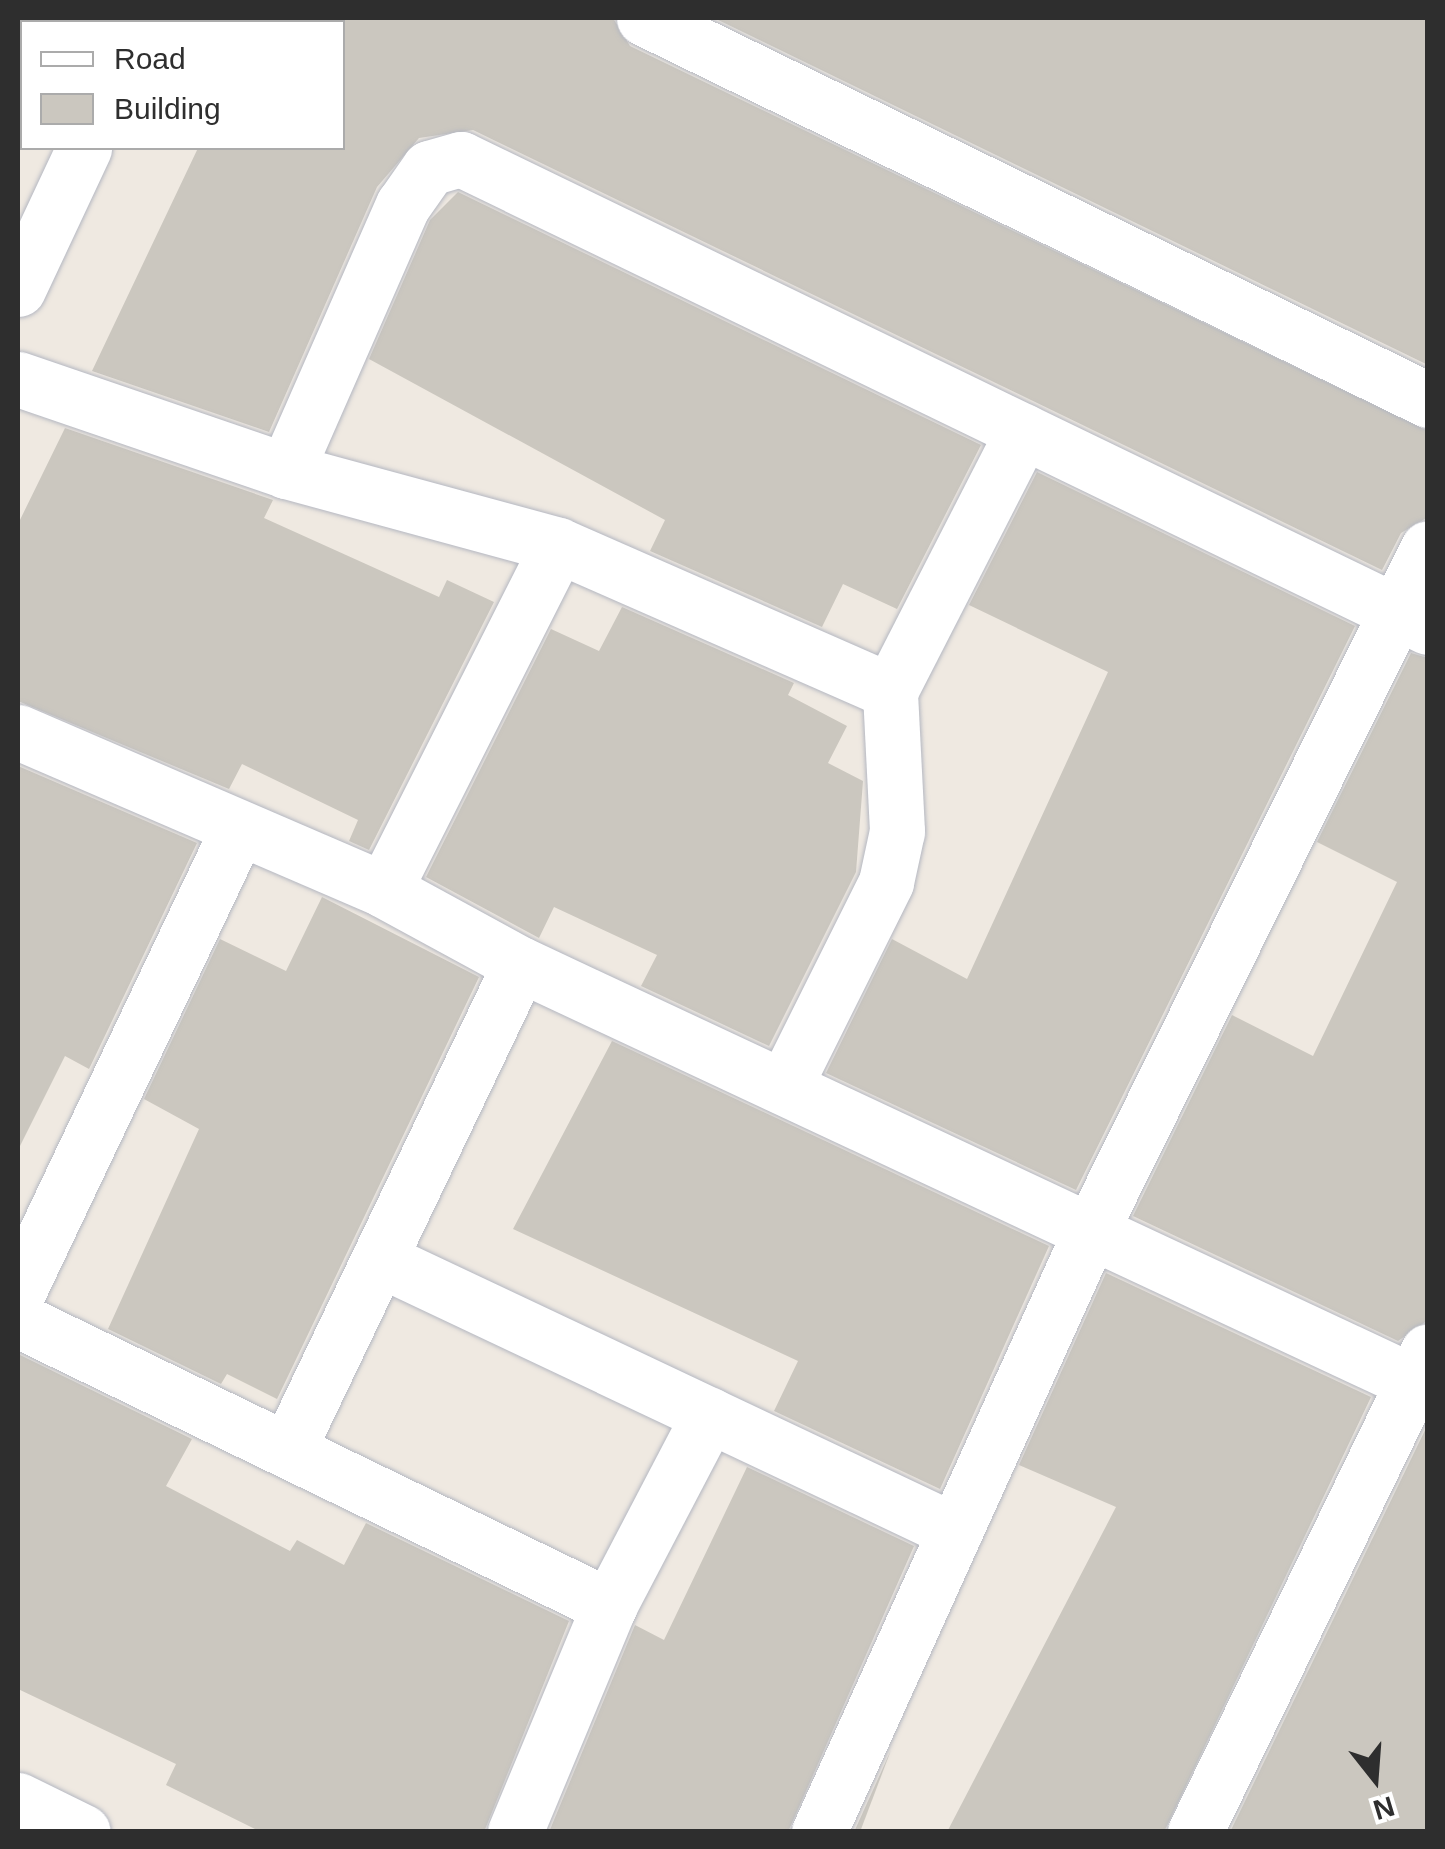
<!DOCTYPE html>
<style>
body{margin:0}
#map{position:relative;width:1445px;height:1849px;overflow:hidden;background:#efe9e1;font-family:Helvetica,sans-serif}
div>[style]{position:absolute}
.building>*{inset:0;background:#cbc7bf}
.roads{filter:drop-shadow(0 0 2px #b4b7c1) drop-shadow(0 0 2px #b4b7c1)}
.street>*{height:55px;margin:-27.5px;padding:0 27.5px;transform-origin:27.5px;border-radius:27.5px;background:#fff}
span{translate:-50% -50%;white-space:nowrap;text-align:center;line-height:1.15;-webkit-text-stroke:9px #fff;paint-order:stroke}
.frame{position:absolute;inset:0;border:20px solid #2e2e2e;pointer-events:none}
.legend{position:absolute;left:20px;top:20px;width:325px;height:130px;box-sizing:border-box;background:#fff;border:2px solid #ababab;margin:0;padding:12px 18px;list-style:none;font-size:30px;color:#2e2e2e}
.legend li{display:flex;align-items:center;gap:20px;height:50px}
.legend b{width:50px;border:2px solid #ababab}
.north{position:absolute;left:1325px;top:1729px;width:100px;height:100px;-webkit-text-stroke:8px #fff;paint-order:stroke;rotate:163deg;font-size:28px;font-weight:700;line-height:40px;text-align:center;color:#2e2e2e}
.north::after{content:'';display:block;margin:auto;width:35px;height:45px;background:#2e2e2e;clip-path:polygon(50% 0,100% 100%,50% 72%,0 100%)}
</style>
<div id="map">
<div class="building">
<div style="clip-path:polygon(342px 18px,613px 18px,630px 46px,1428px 431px,1428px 517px,1401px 533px,1382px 570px,473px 130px,419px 138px,377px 187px,269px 432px,92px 371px,198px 148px,342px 148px)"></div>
<div style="clip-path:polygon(714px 18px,1428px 18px,1428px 365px)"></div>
<div style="clip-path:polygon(458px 192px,981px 445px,897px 609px,843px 584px,822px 627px,650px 551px,665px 520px,369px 359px,430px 220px)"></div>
<div style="clip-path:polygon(65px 428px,273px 500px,264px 518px,439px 597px,447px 580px,494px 602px,369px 850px,349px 841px,358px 820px,242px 764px,229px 789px,18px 701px,18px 524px)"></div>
<div style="clip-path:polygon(1037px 472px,1355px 626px,1076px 1190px,826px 1073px,892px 939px,967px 979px,1108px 672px,969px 605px)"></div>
<div style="clip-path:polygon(622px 607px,794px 683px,788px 695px,847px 726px,828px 763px,863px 781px,856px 872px,769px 1046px,641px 986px,657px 955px,554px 907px,539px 938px,426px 877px,551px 629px,599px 651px)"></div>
<div style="clip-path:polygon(1411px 653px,1428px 658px,1428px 1320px,1398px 1341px,1133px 1216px,1232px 1015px,1313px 1056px,1397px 882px,1317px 842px)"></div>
<div style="clip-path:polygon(18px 766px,197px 843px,89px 1069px,65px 1056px,18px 1150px)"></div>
<div style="clip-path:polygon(322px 897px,479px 977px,277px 1399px,227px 1374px,221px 1384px,108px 1329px,199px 1129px,144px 1099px,220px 939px,286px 971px)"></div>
<div style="clip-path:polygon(612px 1041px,1049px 1246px,940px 1489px,774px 1411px,798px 1361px,513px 1229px)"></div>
<div style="clip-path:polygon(1106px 1273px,1371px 1397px,1164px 1832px,947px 1832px,1116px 1507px,1019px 1465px)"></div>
<div style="clip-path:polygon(18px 1354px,192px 1439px,166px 1486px,290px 1551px,297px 1540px,344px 1565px,366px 1523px,569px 1621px,484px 1832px,261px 1832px,166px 1785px,176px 1764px,18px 1689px)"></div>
<div style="clip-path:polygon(1428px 1424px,1428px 1832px,1230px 1832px)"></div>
<div style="clip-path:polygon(747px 1467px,914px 1546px,788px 1832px,549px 1832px,635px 1625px,664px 1640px)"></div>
<div style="clip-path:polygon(891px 1750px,860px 1832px,854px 1832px)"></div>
</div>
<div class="roads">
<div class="street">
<div style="left:644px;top:18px;width:872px;rotate:25.98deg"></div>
<div style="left:140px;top:22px;width:4px;rotate:-63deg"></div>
<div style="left:18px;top:65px;width:4px;rotate:27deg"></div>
<div style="left:18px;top:289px;width:156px;rotate:-64.9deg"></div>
<div style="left:18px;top:379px;width:283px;rotate:18.9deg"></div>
<div style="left:286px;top:471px;width:282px;rotate:15.2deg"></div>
<div style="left:558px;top:545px;width:363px;rotate:23.7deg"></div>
<div style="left:286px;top:471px;width:291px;rotate:-66.3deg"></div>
<div style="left:403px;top:205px;width:45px;rotate:-54.9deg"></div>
<div style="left:429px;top:168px;width:33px;rotate:-16deg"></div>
<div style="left:461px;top:159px;width:1074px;rotate:25.83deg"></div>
<div style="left:18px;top:732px;width:399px;rotate:23.3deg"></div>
<div style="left:384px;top:890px;width:155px;rotate:28.6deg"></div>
<div style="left:520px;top:964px;width:1003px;rotate:25.08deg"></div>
<div style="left:384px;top:890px;width:386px;rotate:-63.2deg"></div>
<div style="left:784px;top:1087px;width:229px;rotate:-63.5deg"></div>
<div style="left:886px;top:882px;width:52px;rotate:-77.8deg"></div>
<div style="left:897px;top:831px;width:140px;rotate:-92.9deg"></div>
<div style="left:890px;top:691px;width:292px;rotate:-62.9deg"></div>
<div style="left:379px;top:1259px;width:637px;rotate:25.28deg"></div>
<div style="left:18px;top:1292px;width:508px;rotate:-64.59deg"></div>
<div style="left:18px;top:1320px;width:657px;rotate:25.82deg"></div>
<div style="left:289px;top:1447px;width:535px;rotate:-64.44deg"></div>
<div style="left:18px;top:1800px;width:72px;rotate:26.2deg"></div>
<div style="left:515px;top:1832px;width:245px;rotate:-67.4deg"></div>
<div style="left:609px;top:1606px;width:216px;rotate:-62.4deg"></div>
<div style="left:819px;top:1832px;width:663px;rotate:-65.68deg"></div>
<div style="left:1092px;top:1228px;width:758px;rotate:-63.71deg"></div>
<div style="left:1195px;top:1832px;width:534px;rotate:-64.15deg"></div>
</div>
</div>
<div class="frame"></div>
<ul class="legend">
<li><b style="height:12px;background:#fff"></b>Road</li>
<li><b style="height:28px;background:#cbc7bf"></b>Building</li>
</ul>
<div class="north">N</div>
</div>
